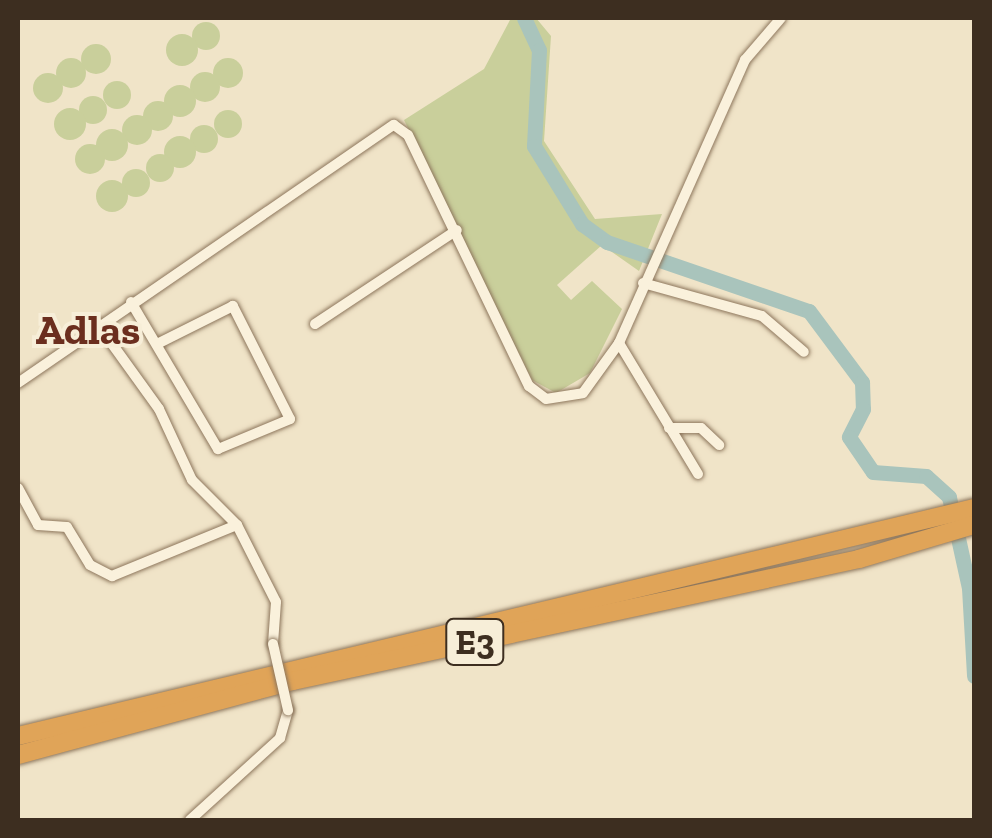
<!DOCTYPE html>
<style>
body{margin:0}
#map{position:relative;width:992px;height:838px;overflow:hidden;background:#f0e4c8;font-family:"Zilla Slab",serif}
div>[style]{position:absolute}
.green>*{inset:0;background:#c9cf9b}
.round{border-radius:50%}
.river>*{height:15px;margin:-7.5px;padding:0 7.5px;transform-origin:7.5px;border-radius:7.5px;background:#a9c4bc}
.roads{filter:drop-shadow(0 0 2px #8d765c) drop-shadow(0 0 2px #8d765c)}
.street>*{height:10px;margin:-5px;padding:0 5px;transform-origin:5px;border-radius:5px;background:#faf1dc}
.highway>*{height:18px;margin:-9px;padding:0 9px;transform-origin:9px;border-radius:9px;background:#e0a458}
.bridges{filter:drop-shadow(0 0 2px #8d765c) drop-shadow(0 0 2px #8d765c)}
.street-bridge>*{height:10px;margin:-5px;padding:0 5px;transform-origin:5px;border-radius:5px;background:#faf1dc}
span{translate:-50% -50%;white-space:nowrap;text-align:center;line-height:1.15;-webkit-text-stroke:8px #f7eed8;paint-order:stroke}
.shield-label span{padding:2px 8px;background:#f7eed8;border:2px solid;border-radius:8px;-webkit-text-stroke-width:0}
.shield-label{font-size:35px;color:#3d2e20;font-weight:700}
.quarter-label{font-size:42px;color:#6b2e1e;font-weight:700}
.frame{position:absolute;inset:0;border:20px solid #3d2e20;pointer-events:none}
</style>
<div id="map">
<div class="green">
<div style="clip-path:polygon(511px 18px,536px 18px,551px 36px,544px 141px,595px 219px,662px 214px,639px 271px,602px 245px,557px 285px,571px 300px,592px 281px,622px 309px,590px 373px,556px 393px,532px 380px,404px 120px,484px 69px)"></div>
<div class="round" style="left:192px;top:22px;width:28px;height:28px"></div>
<div class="round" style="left:166px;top:34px;width:32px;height:32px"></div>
<div class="round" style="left:81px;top:44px;width:30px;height:30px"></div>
<div class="round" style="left:56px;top:58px;width:30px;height:30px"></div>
<div class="round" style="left:213px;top:58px;width:30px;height:30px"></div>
<div class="round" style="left:190px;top:72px;width:30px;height:30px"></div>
<div class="round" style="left:33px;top:73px;width:30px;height:30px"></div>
<div class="round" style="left:103px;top:81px;width:28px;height:28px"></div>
<div class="round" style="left:164px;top:85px;width:32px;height:32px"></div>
<div class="round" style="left:79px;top:96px;width:28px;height:28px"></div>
<div class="round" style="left:143px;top:101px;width:30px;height:30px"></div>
<div class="round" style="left:54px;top:108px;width:32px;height:32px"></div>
<div class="round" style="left:214px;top:110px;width:28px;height:28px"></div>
<div class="round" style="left:122px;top:115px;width:30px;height:30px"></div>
<div class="round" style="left:190px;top:125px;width:28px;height:28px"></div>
<div class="round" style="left:96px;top:129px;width:32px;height:32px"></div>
<div class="round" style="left:164px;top:136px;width:32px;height:32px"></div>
<div class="round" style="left:75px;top:144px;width:30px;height:30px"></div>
<div class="round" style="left:146px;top:154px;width:28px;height:28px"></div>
<div class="round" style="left:122px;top:169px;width:28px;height:28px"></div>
<div class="round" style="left:96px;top:180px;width:32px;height:32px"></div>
</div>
<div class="river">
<div style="left:524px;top:18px;width:35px;rotate:65deg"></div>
<div style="left:539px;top:50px;width:96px;rotate:93deg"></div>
<div style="left:534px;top:146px;width:92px;rotate:58.4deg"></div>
<div style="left:582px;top:224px;width:31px;rotate:36deg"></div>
<div style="left:607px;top:242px;width:213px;rotate:18.9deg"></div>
<div style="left:809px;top:311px;width:89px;rotate:53.3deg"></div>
<div style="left:862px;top:382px;width:27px;rotate:88deg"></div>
<div style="left:863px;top:409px;width:31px;rotate:117deg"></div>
<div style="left:849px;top:437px;width:42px;rotate:55.6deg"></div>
<div style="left:873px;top:472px;width:53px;rotate:4.3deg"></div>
<div style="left:926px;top:476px;width:31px;rotate:42deg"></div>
<div style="left:949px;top:497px;width:93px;rotate:77.6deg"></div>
<div style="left:969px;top:588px;width:88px;rotate:86.7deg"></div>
</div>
<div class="roads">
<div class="street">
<div style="left:643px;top:283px;width:123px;rotate:15.5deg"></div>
<div style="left:762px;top:316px;width:55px;rotate:40.6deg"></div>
<div style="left:131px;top:302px;width:171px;rotate:59.4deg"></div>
<div style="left:218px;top:449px;width:78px;rotate:-22.6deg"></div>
<div style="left:290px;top:419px;width:127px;rotate:-116.8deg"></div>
<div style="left:233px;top:306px;width:85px;rotate:153.4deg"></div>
<div style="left:97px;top:323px;width:106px;rotate:54.2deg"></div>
<div style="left:159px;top:409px;width:78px;rotate:65.1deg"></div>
<div style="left:192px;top:480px;width:64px;rotate:45deg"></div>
<div style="left:237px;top:525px;width:86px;rotate:63.1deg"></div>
<div style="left:276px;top:602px;width:42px;rotate:94.1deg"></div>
<div style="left:315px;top:324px;width:170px;rotate:-33.5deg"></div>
<div style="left:619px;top:343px;width:153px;rotate:58.9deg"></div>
<div style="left:18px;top:383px;width:456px;rotate:-34.5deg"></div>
<div style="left:394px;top:125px;width:17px;rotate:36deg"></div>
<div style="left:408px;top:135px;width:279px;rotate:64.3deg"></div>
<div style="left:529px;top:386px;width:21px;rotate:37deg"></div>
<div style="left:546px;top:399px;width:37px;rotate:-9deg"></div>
<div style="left:583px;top:393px;width:62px;rotate:-54.2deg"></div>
<div style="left:619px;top:343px;width:310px;rotate:-66deg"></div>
<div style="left:745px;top:60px;width:55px;rotate:-49.4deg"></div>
<div style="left:669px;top:428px;width:32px"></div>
<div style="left:701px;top:428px;width:25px;rotate:43deg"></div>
<div style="left:18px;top:488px;width:42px;rotate:61.6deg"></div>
<div style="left:38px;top:525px;width:29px;rotate:4deg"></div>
<div style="left:67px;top:527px;width:44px;rotate:58.8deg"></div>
<div style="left:90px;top:565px;width:25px;rotate:27deg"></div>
<div style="left:112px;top:576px;width:135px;rotate:-22.2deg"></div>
<div style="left:190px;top:820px;width:122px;rotate:-42.3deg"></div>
<div style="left:280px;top:738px;width:29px;rotate:-74deg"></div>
</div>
<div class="highway">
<div style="left:18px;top:736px;width:983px;rotate:-13.41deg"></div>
<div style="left:18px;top:755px;width:285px;rotate:-15.1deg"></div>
<div style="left:293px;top:681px;width:579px;rotate:-12.16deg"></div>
<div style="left:859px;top:559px;width:120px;rotate:-16.5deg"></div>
</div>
</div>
<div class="bridges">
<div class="street-bridge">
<div style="left:273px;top:644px;width:68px;rotate:77.2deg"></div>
</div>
</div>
<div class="shield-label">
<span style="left:475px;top:642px">E3</span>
</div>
<div class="quarter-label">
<span style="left:88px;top:330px">Adlas</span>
</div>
<div class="frame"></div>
</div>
